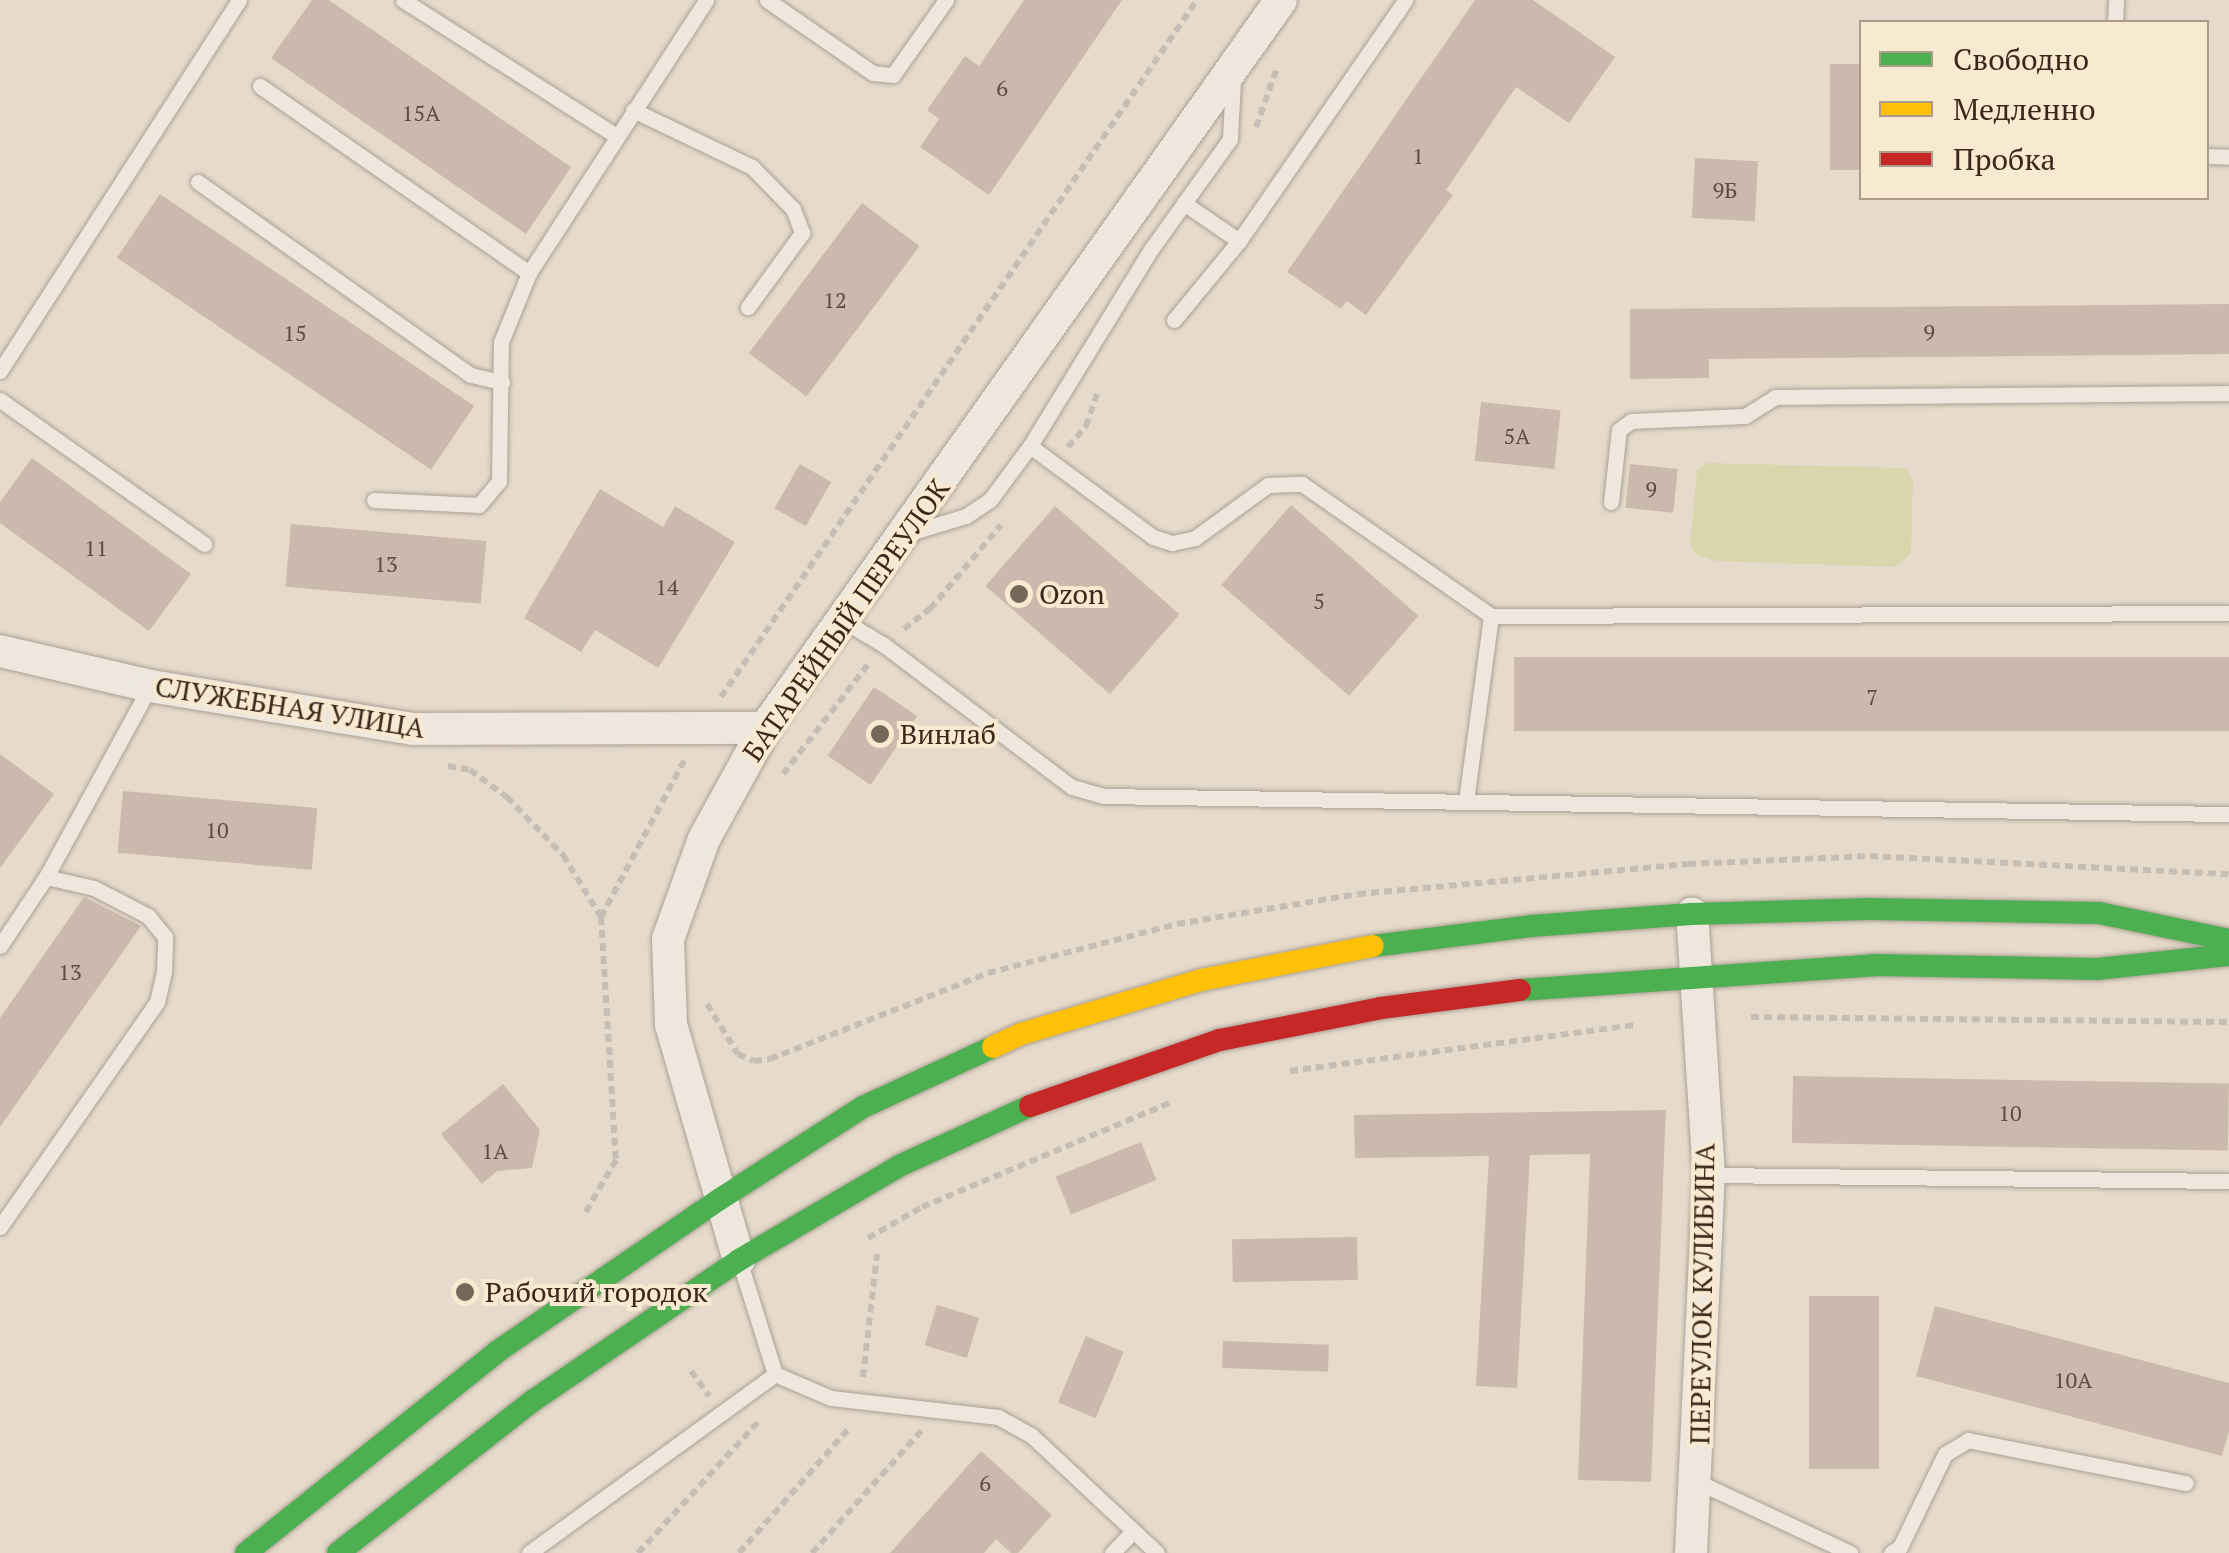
<!DOCTYPE html>
<meta charset="utf-8">
<style>
body{margin:0}
#map{position:relative;width:2229px;height:1553px;overflow:hidden;background:#e6dbcb;font-family:"PT Serif",serif}
div>[style]{position:absolute}
.green>*{inset:0;background:#d9d5ad}
.building>*{inset:0;background:#cab9ac;transform-origin:0 0}
.path>*{height:6px;margin-top:-3px;transform-origin:0;background:repeating-linear-gradient(90deg,#c6beb5 0 8px,transparent 0 13px)}
.roads{filter:drop-shadow(0 0 2px #aba095) drop-shadow(0 0 2px #aba095)}
.lane>*{height:15px;margin:-7.5px;padding:0 7.5px;transform-origin:7.5px;border-radius:7.5px;background:#ede7de}
.street>*{height:32px;margin:-16px;padding:0 16px;transform-origin:16px;border-radius:16px;background:#ede7de}
.fast>*{height:22px;margin:-11px;padding:0 11px;transform-origin:11px;border-radius:11px;background:#4caf50}
.slow>*{height:22px;margin:-11px;padding:0 11px;transform-origin:11px;border-radius:11px;background:#ffc107}
.jam>*{height:22px;margin:-11px;padding:0 11px;transform-origin:11px;border-radius:11px;background:#c62828}
.dots>*{width:28px;height:28px;translate:-50% -50%;box-sizing:border-box;border:5px solid #f8e9d1;border-radius:50%}
span{translate:-50% -50%;white-space:nowrap;text-align:center;line-height:1.15;-webkit-text-stroke:8px #f8e9d1;paint-order:stroke}
.number-label{font-size:22px;color:#5e4c40}
.number-label span{-webkit-text-stroke-width:0}
.poi-label{font-size:28px;color:#3a281c}
.left{translate:0 -50%;text-align:left}
.street-label{font-size:28px;color:#3a281c}
.legend{position:absolute;left:1859px;top:20px;width:350px;height:180px;box-sizing:border-box;background:#f8e9d1;border:2px solid #ac9c89;margin:0;padding:12px 18px;list-style:none;font-size:30px;color:#3a281c}
.legend li{display:flex;align-items:center;gap:20px;height:50px}
.legend b{width:50px;border:2px solid #ac9c89}
</style>
<div id="map">
<div class="green">
<div style="clip-path:polygon(1707px 463px,1905px 468px,1913px 479px,1911px 553px,1895px 567px,1716px 561px,1695px 554px,1690px 542px,1697px 471px)"></div>
</div>
<div class="building">
<div style="clip-path:polygon(312px 0,329px 0,571px 167px,526px 234px,271px 58px)"></div>
<div style="clip-path:polygon(1024px 0,1122px 0,989px 195px,920px 147px,939px 119px,927px 110px,965px 56px,979px 66px)"></div>
<div style="clip-path:polygon(1475px 0,1533px 0,1615px 57px,1569px 123px,1516px 87px,1446px 190px,1453px 195px,1366px 315px,1347px 301px,1341px 309px,1287px 272px)"></div>
<div style="left:1830px;top:64px;width:32px;height:106px"></div>
<div style="left:1695px;top:158px;width:63px;height:60px;rotate:3deg"></div>
<div style="left:160px;top:194px;width:379px;height:77px;rotate:34deg"></div>
<div style="left:862px;top:203px;width:72px;height:188px;rotate:37deg"></div>
<div style="clip-path:polygon(2229px 304px,2229px 354px,1709px 359px,1709px 378px,1630px 379px,1630px 309px)"></div>
<div style="left:1481px;top:402px;width:80px;height:59px;rotate:6deg"></div>
<div style="clip-path:polygon(32px 458px,191px 574px,149px 631px,0 523px,0 502px)"></div>
<div style="left:800px;top:464px;width:36px;height:51px;rotate:30deg"></div>
<div style="left:1630px;top:464px;width:48px;height:44px;rotate:6deg"></div>
<div style="clip-path:polygon(600px 489px,663px 527px,675px 506px,735px 542px,658px 668px,595px 630px,581px 652px,524px 618px)"></div>
<div style="left:1291px;top:505px;width:169px;height:106px;rotate:41deg"></div>
<div style="left:1055px;top:506px;width:165px;height:106px;rotate:41deg"></div>
<div style="left:291px;top:524px;width:196px;height:63px;rotate:5deg"></div>
<div style="left:2229px;top:657px;width:74px;height:715px;rotate:90deg"></div>
<div style="left:874px;top:687px;width:52px;height:83px;rotate:34deg"></div>
<div style="clip-path:polygon(0 754px,54px 794px,0 868px)"></div>
<div style="left:123px;top:791px;width:195px;height:62px;rotate:5deg"></div>
<div style="clip-path:polygon(84px 897px,141px 926px,0 1127px,0 1018px)"></div>
<div style="left:1793px;top:1076px;width:436px;height:67px;rotate:1deg"></div>
<div style="clip-path:polygon(503px 1084px,540px 1130px,532px 1168px,497px 1171px,482px 1184px,441px 1134px)"></div>
<div style="clip-path:polygon(1666px 1110px,1651px 1482px,1578px 1480px,1590px 1154px,1530px 1155px,1517px 1388px,1476px 1386px,1489px 1156px,1355px 1158px,1354px 1115px)"></div>
<div style="left:1141px;top:1142px;width:41px;height:92px;rotate:68deg"></div>
<div style="left:1357px;top:1237px;width:43px;height:125px;rotate:89deg"></div>
<div style="left:1879px;top:1296px;width:173px;height:70px;rotate:90deg"></div>
<div style="left:937px;top:1305px;width:44px;height:42px;rotate:17deg"></div>
<div style="clip-path:polygon(1935px 1306px,2229px 1383px,2229px 1431px,2222px 1456px,1916px 1376px)"></div>
<div style="left:1086px;top:1336px;width:41px;height:72px;rotate:23deg"></div>
<div style="left:1223px;top:1341px;width:106px;height:27px;rotate:2deg"></div>
<div style="clip-path:polygon(981px 1451px,1052px 1515px,1018px 1553px,1011px 1553px,996px 1539px,984px 1553px,890px 1553px)"></div>
</div>
<div class="path">
<div style="left:1256px;top:127px;width:63px;rotate:-70.4deg"></div>
<div style="left:1068px;top:447px;width:28px;rotate:-49deg"></div>
<div style="left:1086px;top:426px;width:39px;rotate:-71deg"></div>
<div style="left:904px;top:629px;width:33px;rotate:-38deg"></div>
<div style="left:930px;top:609px;width:110px;rotate:-49.8deg"></div>
<div style="left:721px;top:697px;width:844px;rotate:-55.67deg"></div>
<div style="left:448px;top:766px;width:22px;rotate:10deg"></div>
<div style="left:470px;top:770px;width:46px;rotate:36.1deg"></div>
<div style="left:507px;top:797px;width:81px;rotate:46deg"></div>
<div style="left:563px;top:855px;width:73px;rotate:58.5deg"></div>
<div style="left:601px;top:917px;width:243px;rotate:86.5deg"></div>
<div style="left:616px;top:1160px;width:64px;rotate:120.2deg"></div>
<div style="left:783px;top:774px;width:142px;rotate:-52.2deg"></div>
<div style="left:601px;top:917px;width:179px;rotate:-62deg"></div>
<div style="left:707px;top:1004px;width:59px;rotate:58.2deg"></div>
<div style="left:738px;top:1054px;width:17px;rotate:24deg"></div>
<div style="left:754px;top:1061px;width:16px;rotate:-7deg"></div>
<div style="left:770px;top:1059px;width:234px;rotate:-21.5deg"></div>
<div style="left:988px;top:973px;width:195px;rotate:-14.5deg"></div>
<div style="left:1177px;top:924px;width:183px;rotate:-9.4deg"></div>
<div style="left:1358px;top:894px;width:331px;rotate:-5.2deg"></div>
<div style="left:1688px;top:864px;width:182px;rotate:-2.5deg"></div>
<div style="left:1870px;top:856px;width:359px;rotate:2.9deg"></div>
<div style="left:1751px;top:1017px;width:478px;rotate:0.6deg"></div>
<div style="left:1290px;top:1071px;width:347px;rotate:-7.6deg"></div>
<div style="left:868px;top:1238px;width:62px;rotate:-29.9deg"></div>
<div style="left:922px;top:1207px;width:271px;rotate:-22.8deg"></div>
<div style="left:691px;top:1371px;width:31px;rotate:54deg"></div>
<div style="left:863px;top:1377px;width:124px;rotate:-83.5deg"></div>
<div style="left:638px;top:1553px;width:180px;rotate:-47.5deg"></div>
<div style="left:739px;top:1553px;width:169px;rotate:-48.6deg"></div>
<div style="left:812px;top:1553px;width:164px;rotate:-48.2deg"></div>
</div>
<div class="roads">
<div class="lane">
<div style="left:403px;top:0;width:251px;rotate:32.5deg"></div>
<div style="left:767px;top:0;width:129px;rotate:34.6deg"></div>
<div style="left:873px;top:73px;width:20px;rotate:6deg"></div>
<div style="left:893px;top:75px;width:92px;rotate:-54.8deg"></div>
<div style="left:2115px;top:22px;width:22px;rotate:-87deg"></div>
<div style="left:260px;top:86px;width:328px;rotate:34.8deg"></div>
<div style="left:633px;top:110px;width:132px;rotate:25.6deg"></div>
<div style="left:752px;top:167px;width:59px;rotate:45.7deg"></div>
<div style="left:793px;top:209px;width:26px;rotate:69deg"></div>
<div style="left:802px;top:233px;width:92px;rotate:126.1deg"></div>
<div style="left:2206px;top:156px;width:23px;rotate:2deg"></div>
<div style="left:198px;top:182px;width:334px;rotate:35.3deg"></div>
<div style="left:471px;top:375px;width:32px;rotate:13deg"></div>
<div style="left:1239px;top:241px;width:293px;rotate:-55.4deg"></div>
<div style="left:1174px;top:320px;width:102px;rotate:-50.6deg"></div>
<div style="left:1239px;top:241px;width:67px;rotate:-145.4deg"></div>
<div style="left:0;top:371px;width:441px;rotate:-57.2deg"></div>
<div style="left:0;top:400px;width:250px;rotate:35.2deg"></div>
<div style="left:1030px;top:446px;width:153px;rotate:36.5deg"></div>
<div style="left:1153px;top:537px;width:20px;rotate:18deg"></div>
<div style="left:1172px;top:543px;width:24px;rotate:-12deg"></div>
<div style="left:1195px;top:538px;width:90px;rotate:-36deg"></div>
<div style="left:1268px;top:485px;width:34px;rotate:-2deg"></div>
<div style="left:1302px;top:484px;width:231px;rotate:34.9deg"></div>
<div style="left:1491px;top:616px;width:187px;rotate:97.7deg"></div>
<div style="left:374px;top:500px;width:105px;rotate:2.7deg"></div>
<div style="left:479px;top:505px;width:31px;rotate:-50deg"></div>
<div style="left:499px;top:481px;width:139px;rotate:-89.2deg"></div>
<div style="left:501px;top:342px;width:74px;rotate:-67.9deg"></div>
<div style="left:529px;top:273px;width:325px;rotate:-57deg"></div>
<div style="left:1611px;top:502px;width:72px;rotate:-83.7deg"></div>
<div style="left:1619px;top:430px;width:15px;rotate:-37deg"></div>
<div style="left:1631px;top:421px;width:114px;rotate:-2.5deg"></div>
<div style="left:1745px;top:416px;width:36px;rotate:-32deg"></div>
<div style="left:1775px;top:397px;width:454px;rotate:-0.5deg"></div>
<div style="left:909px;top:533px;width:59px;rotate:-16.6deg"></div>
<div style="left:966px;top:516px;width:29px;rotate:-34deg"></div>
<div style="left:990px;top:500px;width:67px;rotate:-53.5deg"></div>
<div style="left:1030px;top:446px;width:233px;rotate:-58.4deg"></div>
<div style="left:1152px;top:248px;width:134px;rotate:-54.4deg"></div>
<div style="left:1230px;top:139px;width:60px;rotate:-87.1deg"></div>
<div style="left:1491px;top:616px;width:738px;rotate:-0.23deg"></div>
<div style="left:844px;top:621px;width:47px;rotate:31deg"></div>
<div style="left:884px;top:645px;width:236px;rotate:37.1deg"></div>
<div style="left:1072px;top:787px;width:32px;rotate:16deg"></div>
<div style="left:1103px;top:796px;width:1126px;rotate:0.92deg"></div>
<div style="left:0;top:946px;width:83px;rotate:-56.3deg"></div>
<div style="left:46px;top:877px;width:217px;rotate:-61.4deg"></div>
<div style="left:1709px;top:1175px;width:520px;rotate:0.66deg"></div>
<div style="left:0;top:1227px;width:274px;rotate:-55.1deg"></div>
<div style="left:157px;top:1002px;width:31px;rotate:-77deg"></div>
<div style="left:164px;top:972px;width:35px;rotate:-88deg"></div>
<div style="left:165px;top:937px;width:27px;rotate:-129deg"></div>
<div style="left:148px;top:916px;width:61px;rotate:-152.6deg"></div>
<div style="left:94px;top:888px;width:49px;rotate:-167.1deg"></div>
<div style="left:740px;top:1263px;width:116px;rotate:72.5deg"></div>
<div style="left:775px;top:1374px;width:61px;rotate:23.2deg"></div>
<div style="left:831px;top:1398px;width:168px;rotate:6.5deg"></div>
<div style="left:998px;top:1417px;width:39px;rotate:29deg"></div>
<div style="left:1032px;top:1436px;width:171px;rotate:43.1deg"></div>
<div style="left:1698px;top:1482px;width:168px;rotate:25deg"></div>
<div style="left:529px;top:1553px;width:304px;rotate:-36deg"></div>
<div style="left:1112px;top:1553px;width:30px;rotate:-46deg"></div>
<div style="left:1891px;top:1553px;width:11px;rotate:-34deg"></div>
<div style="left:1900px;top:1547px;width:103px;rotate:-64.2deg"></div>
<div style="left:1945px;top:1454px;width:27px;rotate:-31deg"></div>
<div style="left:1968px;top:1440px;width:222px;rotate:11.2deg"></div>
</div>
<div class="street">
<div style="left:0;top:651px;width:154px;rotate:13.1deg"></div>
<div style="left:150px;top:686px;width:266px;rotate:9.3deg"></div>
<div style="left:412px;top:729px;width:353px;rotate:-0.2deg"></div>
<div style="left:739px;top:1260px;width:245px;rotate:-106.1deg"></div>
<div style="left:671px;top:1025px;width:86px;rotate:-92deg"></div>
<div style="left:668px;top:939px;width:106px;rotate:-70.2deg"></div>
<div style="left:704px;top:839px;width:127px;rotate:-61.2deg"></div>
<div style="left:765px;top:728px;width:892px;rotate:-54.67deg"></div>
<div style="left:1691px;top:1553px;width:378px;rotate:-87.3deg"></div>
<div style="left:1709px;top:1175px;width:262px;rotate:-93.7deg"></div>
</div>
<div class="fast">
<div style="left:1373px;top:946px;width:159px;rotate:-7.2deg"></div>
<div style="left:1531px;top:926px;width:161px;rotate:-4.3deg"></div>
<div style="left:1692px;top:914px;width:176px;rotate:-1.6deg"></div>
<div style="left:1868px;top:909px;width:231px;rotate:1deg"></div>
<div style="left:2099px;top:913px;width:133px;rotate:11.7deg"></div>
<div style="left:1520px;top:990px;width:355px;rotate:-4deg"></div>
<div style="left:1874px;top:965px;width:223px;rotate:1deg"></div>
<div style="left:2097px;top:969px;width:133px;rotate:-6.1deg"></div>
<div style="left:246px;top:1553px;width:323px;rotate:-38.7deg"></div>
<div style="left:498px;top:1351px;width:269px;rotate:-34.4deg"></div>
<div style="left:720px;top:1199px;width:170px;rotate:-32.8deg"></div>
<div style="left:863px;top:1107px;width:143px;rotate:-24.8deg"></div>
<div style="left:338px;top:1553px;width:249px;rotate:-38deg"></div>
<div style="left:534px;top:1400px;width:248px;rotate:-34.3deg"></div>
<div style="left:739px;top:1260px;width:186px;rotate:-30.4deg"></div>
<div style="left:899px;top:1166px;width:144px;rotate:-24.6deg"></div>
</div>
<div class="slow">
<div style="left:993px;top:1047px;width:31px;rotate:-25deg"></div>
<div style="left:1021px;top:1034px;width:188px;rotate:-16.7deg"></div>
<div style="left:1201px;top:980px;width:175px;rotate:-11.2deg"></div>
</div>
<div class="jam">
<div style="left:1030px;top:1106px;width:201px;rotate:-19.2deg"></div>
<div style="left:1220px;top:1040px;width:164px;rotate:-11.2deg"></div>
<div style="left:1381px;top:1008px;width:140px;rotate:-7.4deg"></div>
</div>
</div>
<div class="dots">
<div style="left:1019px;top:594px;background:#766759"></div>
<div style="left:880px;top:734px;background:#766759"></div>
<div style="left:465px;top:1292px;background:#766759"></div>
</div>
<div class="number-label">
<span style="left:1002px;top:88px">6</span>
<span style="left:421px;top:113px">15А</span>
<span style="left:1418px;top:156px">1</span>
<span style="left:1725px;top:190px">9Б</span>
<span style="left:835px;top:300px">12</span>
<span style="left:1929px;top:332px">9</span>
<span style="left:295px;top:333px">15</span>
<span style="left:1517px;top:436px">5А</span>
<span style="left:1651px;top:489px">9</span>
<span style="left:96px;top:548px">11</span>
<span style="left:386px;top:564px">13</span>
<span style="left:667px;top:587px">14</span>
<span style="left:1319px;top:601px">5</span>
<span style="left:1872px;top:697px">7</span>
<span style="left:217px;top:830px">10</span>
<span style="left:70px;top:972px">13</span>
<span style="left:2010px;top:1113px">10</span>
<span style="left:495px;top:1151px">1А</span>
<span style="left:2073px;top:1380px">10А</span>
<span style="left:985px;top:1483px">6</span>
</div>
<div class="poi-label">
<span class="left" style="left:1039px;top:594px">Ozon</span>
<span class="left" style="left:900px;top:734px">Винлаб</span>
<span class="left" style="left:485px;top:1292px">Рабочий городок</span>
</div>
<div class="street-label">
<span style="left:846px;top:620px;rotate:-55deg">БАТАРЕЙНЫЙ ПЕРЕУЛОК</span>
<span style="left:290px;top:707px;rotate:9deg">СЛУЖЕБНАЯ УЛИЦА</span>
<span style="left:1702px;top:1294px;rotate:-89deg">ПЕРЕУЛОК КУЛИБИНА</span>
</div>
<ul class="legend">
<li><b style="height:12px;background:#4caf50"></b>Свободно</li>
<li><b style="height:12px;background:#ffc107"></b>Медленно</li>
<li><b style="height:12px;background:#c62828"></b>Пробка</li>
</ul>
</div>
